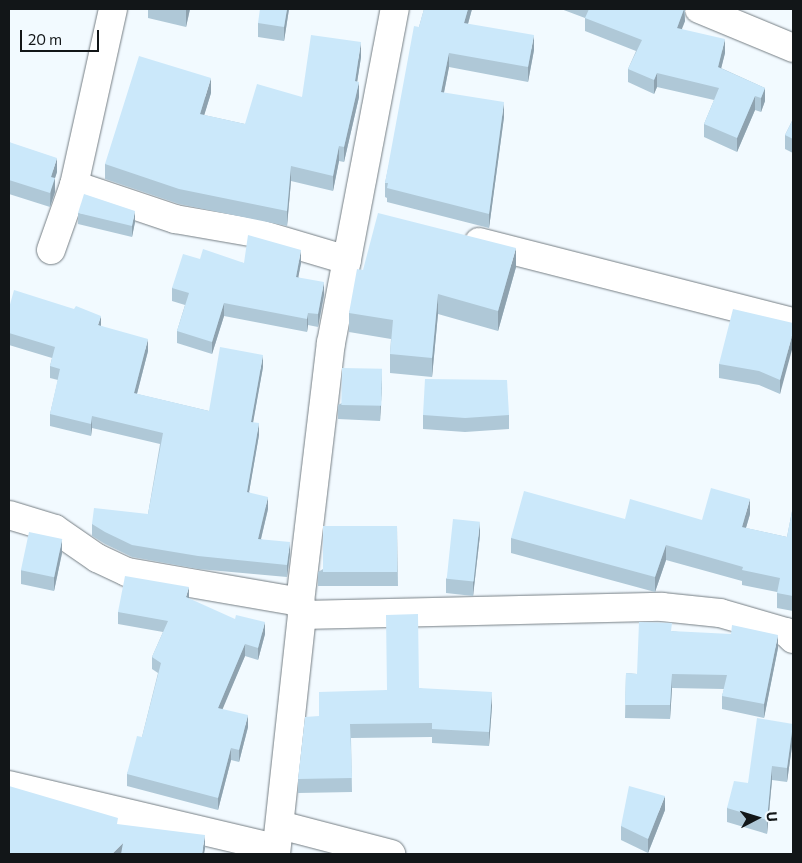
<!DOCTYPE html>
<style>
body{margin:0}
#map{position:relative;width:802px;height:863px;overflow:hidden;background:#f2faff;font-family:Commissioner,sans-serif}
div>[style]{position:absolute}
.roads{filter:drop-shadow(0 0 1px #757e84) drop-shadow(0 0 1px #757e84)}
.minor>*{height:28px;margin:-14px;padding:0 14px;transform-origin:14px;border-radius:14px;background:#fff}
.wall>*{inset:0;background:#afc8d7}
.shaded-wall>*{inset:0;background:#8ea2af}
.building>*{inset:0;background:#cbe8fa;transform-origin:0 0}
span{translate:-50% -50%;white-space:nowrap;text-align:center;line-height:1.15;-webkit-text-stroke:4.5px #f2faff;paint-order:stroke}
.frame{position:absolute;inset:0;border:10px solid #121618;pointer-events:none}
.north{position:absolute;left:732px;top:793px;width:50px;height:50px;-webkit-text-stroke:4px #f2faff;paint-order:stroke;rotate:85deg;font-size:14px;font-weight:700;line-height:20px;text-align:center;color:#121618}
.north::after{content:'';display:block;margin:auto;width:18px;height:22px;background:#121618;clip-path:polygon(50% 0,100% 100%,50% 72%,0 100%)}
.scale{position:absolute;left:20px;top:30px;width:79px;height:22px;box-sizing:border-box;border:2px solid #121618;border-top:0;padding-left:6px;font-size:15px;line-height:18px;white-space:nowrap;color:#121618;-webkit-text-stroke:4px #f2faff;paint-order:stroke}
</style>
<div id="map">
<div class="roads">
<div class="minor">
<div style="left:699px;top:9px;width:102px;rotate:22.5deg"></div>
<div style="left:74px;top:185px;width:107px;rotate:18.6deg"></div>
<div style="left:175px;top:219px;width:82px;rotate:9.8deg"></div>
<div style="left:256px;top:233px;width:95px;rotate:16.5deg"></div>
<div style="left:479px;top:242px;width:324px;rotate:14.3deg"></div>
<div style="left:51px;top:250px;width:69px;rotate:-70.5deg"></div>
<div style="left:74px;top:185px;width:180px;rotate:-77.5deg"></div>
<div style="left:9px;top:515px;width:48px;rotate:16.9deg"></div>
<div style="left:55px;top:529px;width:51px;rotate:34.6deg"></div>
<div style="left:97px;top:558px;width:33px;rotate:25deg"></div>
<div style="left:127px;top:572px;width:176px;rotate:9.8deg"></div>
<div style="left:302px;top:615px;width:360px;rotate:-1.3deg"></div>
<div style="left:662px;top:607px;width:58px;rotate:5.9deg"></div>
<div style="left:720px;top:613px;width:69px;rotate:16.1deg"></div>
<div style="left:786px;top:632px;width:10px;rotate:45deg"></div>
<div style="left:9px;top:785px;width:274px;rotate:13.3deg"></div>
<div style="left:280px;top:825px;width:115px;rotate:14.6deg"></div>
<div style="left:276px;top:854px;width:240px;rotate:-83.8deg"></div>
<div style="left:302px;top:615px;width:13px;rotate:-99deg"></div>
<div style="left:300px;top:602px;width:261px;rotate:-83.2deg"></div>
<div style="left:331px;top:343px;width:340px;rotate:-79.2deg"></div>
</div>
</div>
<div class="wall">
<div style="clip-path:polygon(148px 9px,190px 9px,186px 27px,148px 18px)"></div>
<div style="clip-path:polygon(289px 9px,284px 41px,258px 37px,258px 23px)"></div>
<div style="clip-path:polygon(424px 9px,472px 9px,468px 24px,534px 50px,528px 82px,449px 67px,444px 93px,504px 117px,489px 228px,387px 202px,387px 198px,385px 197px,385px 183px,419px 27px)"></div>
<div style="clip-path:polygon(561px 9px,685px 9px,685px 21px,681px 29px,725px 53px,721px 68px,765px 88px,765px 101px,761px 112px,755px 110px,737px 152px,704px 137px,704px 124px,714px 100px,657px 87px,654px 94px,628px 82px,628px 69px,636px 51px,585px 31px,585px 18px)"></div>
<div style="clip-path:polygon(361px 57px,357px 82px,359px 97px,344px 162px,339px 161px,333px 191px,291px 181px,287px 226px,179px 204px,105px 179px,105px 164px,211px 93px,204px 115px,245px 124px,302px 97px)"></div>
<div style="clip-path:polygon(793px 119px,793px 153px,785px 149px,785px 135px)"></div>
<div style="clip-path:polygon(9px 142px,57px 172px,55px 178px,55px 192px,50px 207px,9px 194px)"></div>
<div style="clip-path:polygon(78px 213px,135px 222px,132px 237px,78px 224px)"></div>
<div style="clip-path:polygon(200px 259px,244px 263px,301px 263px,298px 277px,324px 295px,318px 327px,308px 325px,307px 332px,224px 316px,212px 354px,177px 343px,177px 331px,185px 305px,172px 301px,172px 288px)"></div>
<div style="clip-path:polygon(516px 267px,498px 331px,438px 314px,432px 377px,390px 373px,390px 354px,391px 339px,349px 332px,349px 313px,363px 270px)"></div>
<div style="clip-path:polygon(9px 308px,101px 326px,148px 351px,137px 394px,209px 411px,263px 367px,253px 422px,259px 435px,249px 492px,268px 509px,261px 539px,290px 554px,287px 577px,198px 569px,132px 557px,105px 544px,92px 536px,92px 524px,148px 514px,160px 444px,92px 428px,91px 436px,50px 426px,50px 414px,58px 380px,50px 378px,50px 366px,52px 358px,9px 345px)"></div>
<div style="clip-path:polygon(793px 323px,780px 394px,759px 385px,719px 378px,719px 364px)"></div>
<div style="clip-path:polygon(382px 383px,380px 421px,338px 419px,338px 405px)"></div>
<div style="clip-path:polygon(423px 415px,509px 415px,509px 429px,465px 432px,423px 429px)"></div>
<div style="clip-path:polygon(793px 506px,793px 611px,777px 608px,777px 592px,742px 585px,742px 581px,666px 560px,655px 592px,511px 553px,511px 538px,702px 520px,750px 514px,746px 528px,787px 537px)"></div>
<div style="clip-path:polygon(397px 526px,398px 586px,318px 586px,318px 572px)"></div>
<div style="clip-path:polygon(480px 535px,473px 596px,446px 593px,446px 579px)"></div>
<div style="clip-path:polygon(62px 553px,54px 591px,21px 584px,21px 570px)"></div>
<div style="clip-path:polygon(189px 599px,265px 634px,258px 660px,245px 656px,222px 709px,248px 727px,239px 762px,231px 760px,218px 810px,127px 786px,127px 774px,142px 737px,158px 673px,152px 669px,152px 657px,163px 632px,118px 624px,118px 612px)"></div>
<div style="clip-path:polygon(672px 631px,778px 648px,764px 718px,722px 709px,722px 696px,724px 689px,672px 688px,670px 719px,625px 718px,626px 673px,637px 674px)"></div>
<div style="clip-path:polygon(419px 688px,492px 706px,489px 746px,432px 743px,432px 737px,351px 738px,352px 792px,298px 793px,298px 779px,319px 716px,387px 690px)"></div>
<div style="clip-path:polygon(793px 724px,793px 739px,787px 782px,772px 780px,767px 834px,727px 822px,727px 808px,748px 783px)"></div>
<div style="clip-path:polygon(665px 810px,648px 853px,621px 840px,621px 826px)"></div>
</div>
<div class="shaded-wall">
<div style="clip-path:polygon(186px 9px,190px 9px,186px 27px)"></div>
<div style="clip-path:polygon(287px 9px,289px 9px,284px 41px,284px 27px)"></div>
<div style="clip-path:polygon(468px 9px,472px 9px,464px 38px,464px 23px)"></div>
<div style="clip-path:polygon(684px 9px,685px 21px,677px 42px,677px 28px)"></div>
<div style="clip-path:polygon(534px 35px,534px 50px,528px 82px,528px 67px)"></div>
<div style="clip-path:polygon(725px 39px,725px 53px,718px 81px,718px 67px)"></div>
<div style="clip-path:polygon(361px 42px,361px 57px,355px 96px,355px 81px)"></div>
<div style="clip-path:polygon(449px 53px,449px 67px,441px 107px,441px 92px)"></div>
<div style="clip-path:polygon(657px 73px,657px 87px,654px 94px,654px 80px)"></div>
<div style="clip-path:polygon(211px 78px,211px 93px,200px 129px,200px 114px)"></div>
<div style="clip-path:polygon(359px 82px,359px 97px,344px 162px,344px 147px)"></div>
<div style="clip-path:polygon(765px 88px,765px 101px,761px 112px,761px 98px)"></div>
<div style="clip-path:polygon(755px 96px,755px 110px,737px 152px,737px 138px)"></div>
<div style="clip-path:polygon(504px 102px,504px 117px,489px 228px,489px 214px)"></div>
<div style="clip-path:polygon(339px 146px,339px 161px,333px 191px,333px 176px)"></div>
<div style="clip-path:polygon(57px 158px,57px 172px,55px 178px,55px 192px,50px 207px,51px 177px)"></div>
<div style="clip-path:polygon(291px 166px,291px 181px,287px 226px,287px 211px)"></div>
<div style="clip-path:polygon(135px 211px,135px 222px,132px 237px,132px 226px)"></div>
<div style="clip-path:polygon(516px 248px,516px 267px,498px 331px,498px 311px)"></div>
<div style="clip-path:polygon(301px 250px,301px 263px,296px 290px,296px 277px)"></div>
<div style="clip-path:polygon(324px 282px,324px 295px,318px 327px,318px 314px)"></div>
<div style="clip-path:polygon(438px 294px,438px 314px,432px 377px,432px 358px)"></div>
<div style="clip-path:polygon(224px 303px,224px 316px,212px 354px,212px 342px)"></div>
<div style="clip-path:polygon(308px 313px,308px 325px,307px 332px,307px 319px)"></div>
<div style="clip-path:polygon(101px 316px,101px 328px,98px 325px)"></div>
<div style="clip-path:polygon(793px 332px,793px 346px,780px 394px,780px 380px)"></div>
<div style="clip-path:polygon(148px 339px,148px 351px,134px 405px,134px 393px)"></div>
<div style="clip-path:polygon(263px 355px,263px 367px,251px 434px,251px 422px)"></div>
<div style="clip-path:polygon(382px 369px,382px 383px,380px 421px,380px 407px)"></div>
<div style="clip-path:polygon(92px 416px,92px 428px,91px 436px,91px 424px)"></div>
<div style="clip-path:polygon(259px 423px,259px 435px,247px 504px,247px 492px)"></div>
<div style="clip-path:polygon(268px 497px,268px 509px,258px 551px,258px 539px)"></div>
<div style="clip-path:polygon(750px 499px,750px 514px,742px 541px,742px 527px)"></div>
<div style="clip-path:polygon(480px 522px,480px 535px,473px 596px,473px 582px)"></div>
<div style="clip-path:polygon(62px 539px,62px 553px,54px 591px,54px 577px)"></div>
<div style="clip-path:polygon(290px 542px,290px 554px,287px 577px,287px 565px)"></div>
<div style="clip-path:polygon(666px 545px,666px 560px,655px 592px,655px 577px)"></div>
<div style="clip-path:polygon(189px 587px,189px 599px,186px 597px)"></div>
<div style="clip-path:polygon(265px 622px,265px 634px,258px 660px,258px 648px)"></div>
<div style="clip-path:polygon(778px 635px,778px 648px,764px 718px,764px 704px)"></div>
<div style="clip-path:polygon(245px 644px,245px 656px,218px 720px,218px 708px)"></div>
<div style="clip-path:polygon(672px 674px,672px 688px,670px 719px,670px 705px)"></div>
<div style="clip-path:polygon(492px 692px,492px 706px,489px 746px,489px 732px)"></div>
<div style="clip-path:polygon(248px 715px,248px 727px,239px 762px,239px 750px)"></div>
<div style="clip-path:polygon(793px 725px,793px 739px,787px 782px,787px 768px)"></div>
<div style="clip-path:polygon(231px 748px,231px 760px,218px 810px,218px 798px)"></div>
<div style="clip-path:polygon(772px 766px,772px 780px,767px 834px,767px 820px)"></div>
<div style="clip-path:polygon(665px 796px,665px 810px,648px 853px,648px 839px)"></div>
<div style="clip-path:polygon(205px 835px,205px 849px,204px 854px,202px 854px)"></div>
<div style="clip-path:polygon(123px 843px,123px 854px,112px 854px)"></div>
</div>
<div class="building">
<div style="clip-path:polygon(260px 9px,287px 9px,284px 27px,258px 23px)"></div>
<div style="clip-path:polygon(424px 9px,468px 9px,464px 23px,534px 35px,528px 67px,449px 53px,441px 92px,504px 102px,489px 214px,387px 188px,388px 183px,385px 183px,414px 26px,419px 27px)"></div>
<div style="clip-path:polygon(589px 9px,684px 9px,677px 28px,725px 39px,718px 67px,765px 88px,761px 98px,755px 96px,737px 138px,704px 124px,719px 88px,657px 73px,654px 80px,628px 69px,642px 40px,585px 18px)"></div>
<div style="clip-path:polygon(311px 35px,361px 42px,355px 81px,359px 82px,344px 147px,339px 146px,333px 176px,291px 166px,287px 211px,179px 189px,105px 164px,139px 56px,211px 78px,200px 114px,245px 124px,257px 84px,302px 97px)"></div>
<div style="clip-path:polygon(793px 119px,793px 139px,785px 135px)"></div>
<div style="clip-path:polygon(9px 142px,57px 158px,51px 177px,55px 178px,50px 193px,9px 180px)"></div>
<div style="clip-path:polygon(84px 194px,135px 211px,132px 226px,78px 213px)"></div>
<div style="clip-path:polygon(378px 213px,516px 248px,498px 311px,438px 294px,432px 358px,390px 354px,393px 320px,349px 313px,357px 269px,363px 270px)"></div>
<div style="clip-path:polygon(248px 235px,301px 250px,296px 277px,324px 282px,318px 314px,308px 313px,307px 319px,224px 303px,212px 342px,177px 331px,189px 293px,172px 288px,183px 254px,200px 259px,203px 249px,244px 263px)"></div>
<div style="clip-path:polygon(14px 290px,74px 309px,76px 306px,101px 316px,98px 325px,148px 339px,134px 393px,209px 411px,220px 347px,263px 355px,251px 422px,259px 423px,247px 492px,268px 497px,258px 539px,290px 542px,287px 565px,198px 556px,132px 545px,105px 532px,92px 524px,94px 508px,148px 514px,163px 433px,92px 416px,91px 424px,50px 414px,60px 369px,50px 366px,55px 347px,9px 333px,9px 308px)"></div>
<div style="clip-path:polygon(733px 309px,793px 323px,793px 332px,780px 380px,759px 371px,719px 364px)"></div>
<div style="left:342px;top:368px;width:40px;height:37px;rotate:1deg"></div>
<div style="clip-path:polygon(425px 379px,507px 380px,509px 415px,465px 418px,423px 415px)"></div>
<div style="clip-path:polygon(711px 488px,750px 499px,742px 527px,787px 537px,793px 506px,793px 596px,777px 593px,780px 578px,742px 570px,743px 567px,666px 545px,655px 577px,511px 538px,524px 491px,625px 519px,630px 499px,702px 520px)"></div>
<div style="left:453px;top:519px;width:27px;height:60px;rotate:6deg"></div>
<div style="left:323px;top:526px;width:74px;height:46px"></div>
<div style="left:29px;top:532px;width:34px;height:39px;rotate:12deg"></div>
<div style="clip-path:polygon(125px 576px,189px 587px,186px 597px,235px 619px,236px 615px,265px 622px,258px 648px,245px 644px,218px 708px,248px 715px,239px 750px,231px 748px,218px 798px,127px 774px,137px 736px,142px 737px,161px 663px,152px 657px,168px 621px,118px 612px)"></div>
<div style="clip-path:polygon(418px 614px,419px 688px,492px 692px,489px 732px,432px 729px,432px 723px,350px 724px,352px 778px,298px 779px,305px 717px,319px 716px,319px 692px,387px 690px,386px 615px)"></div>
<div style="clip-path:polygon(639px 622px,672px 623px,671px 631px,731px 634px,732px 625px,778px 635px,764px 704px,722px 696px,727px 675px,672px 674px,670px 705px,625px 705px,626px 673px,637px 674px)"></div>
<div style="clip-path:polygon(757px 718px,793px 724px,787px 768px,772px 766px,767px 820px,727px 808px,734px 781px,748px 783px)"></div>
<div style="clip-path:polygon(9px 786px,118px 818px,117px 824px,205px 835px,202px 854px,121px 854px,123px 843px,112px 854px,9px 854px)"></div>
<div style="clip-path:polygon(629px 786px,665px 796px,648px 839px,621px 826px)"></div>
</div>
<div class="frame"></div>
<div class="north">U</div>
<div class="scale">20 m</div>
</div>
